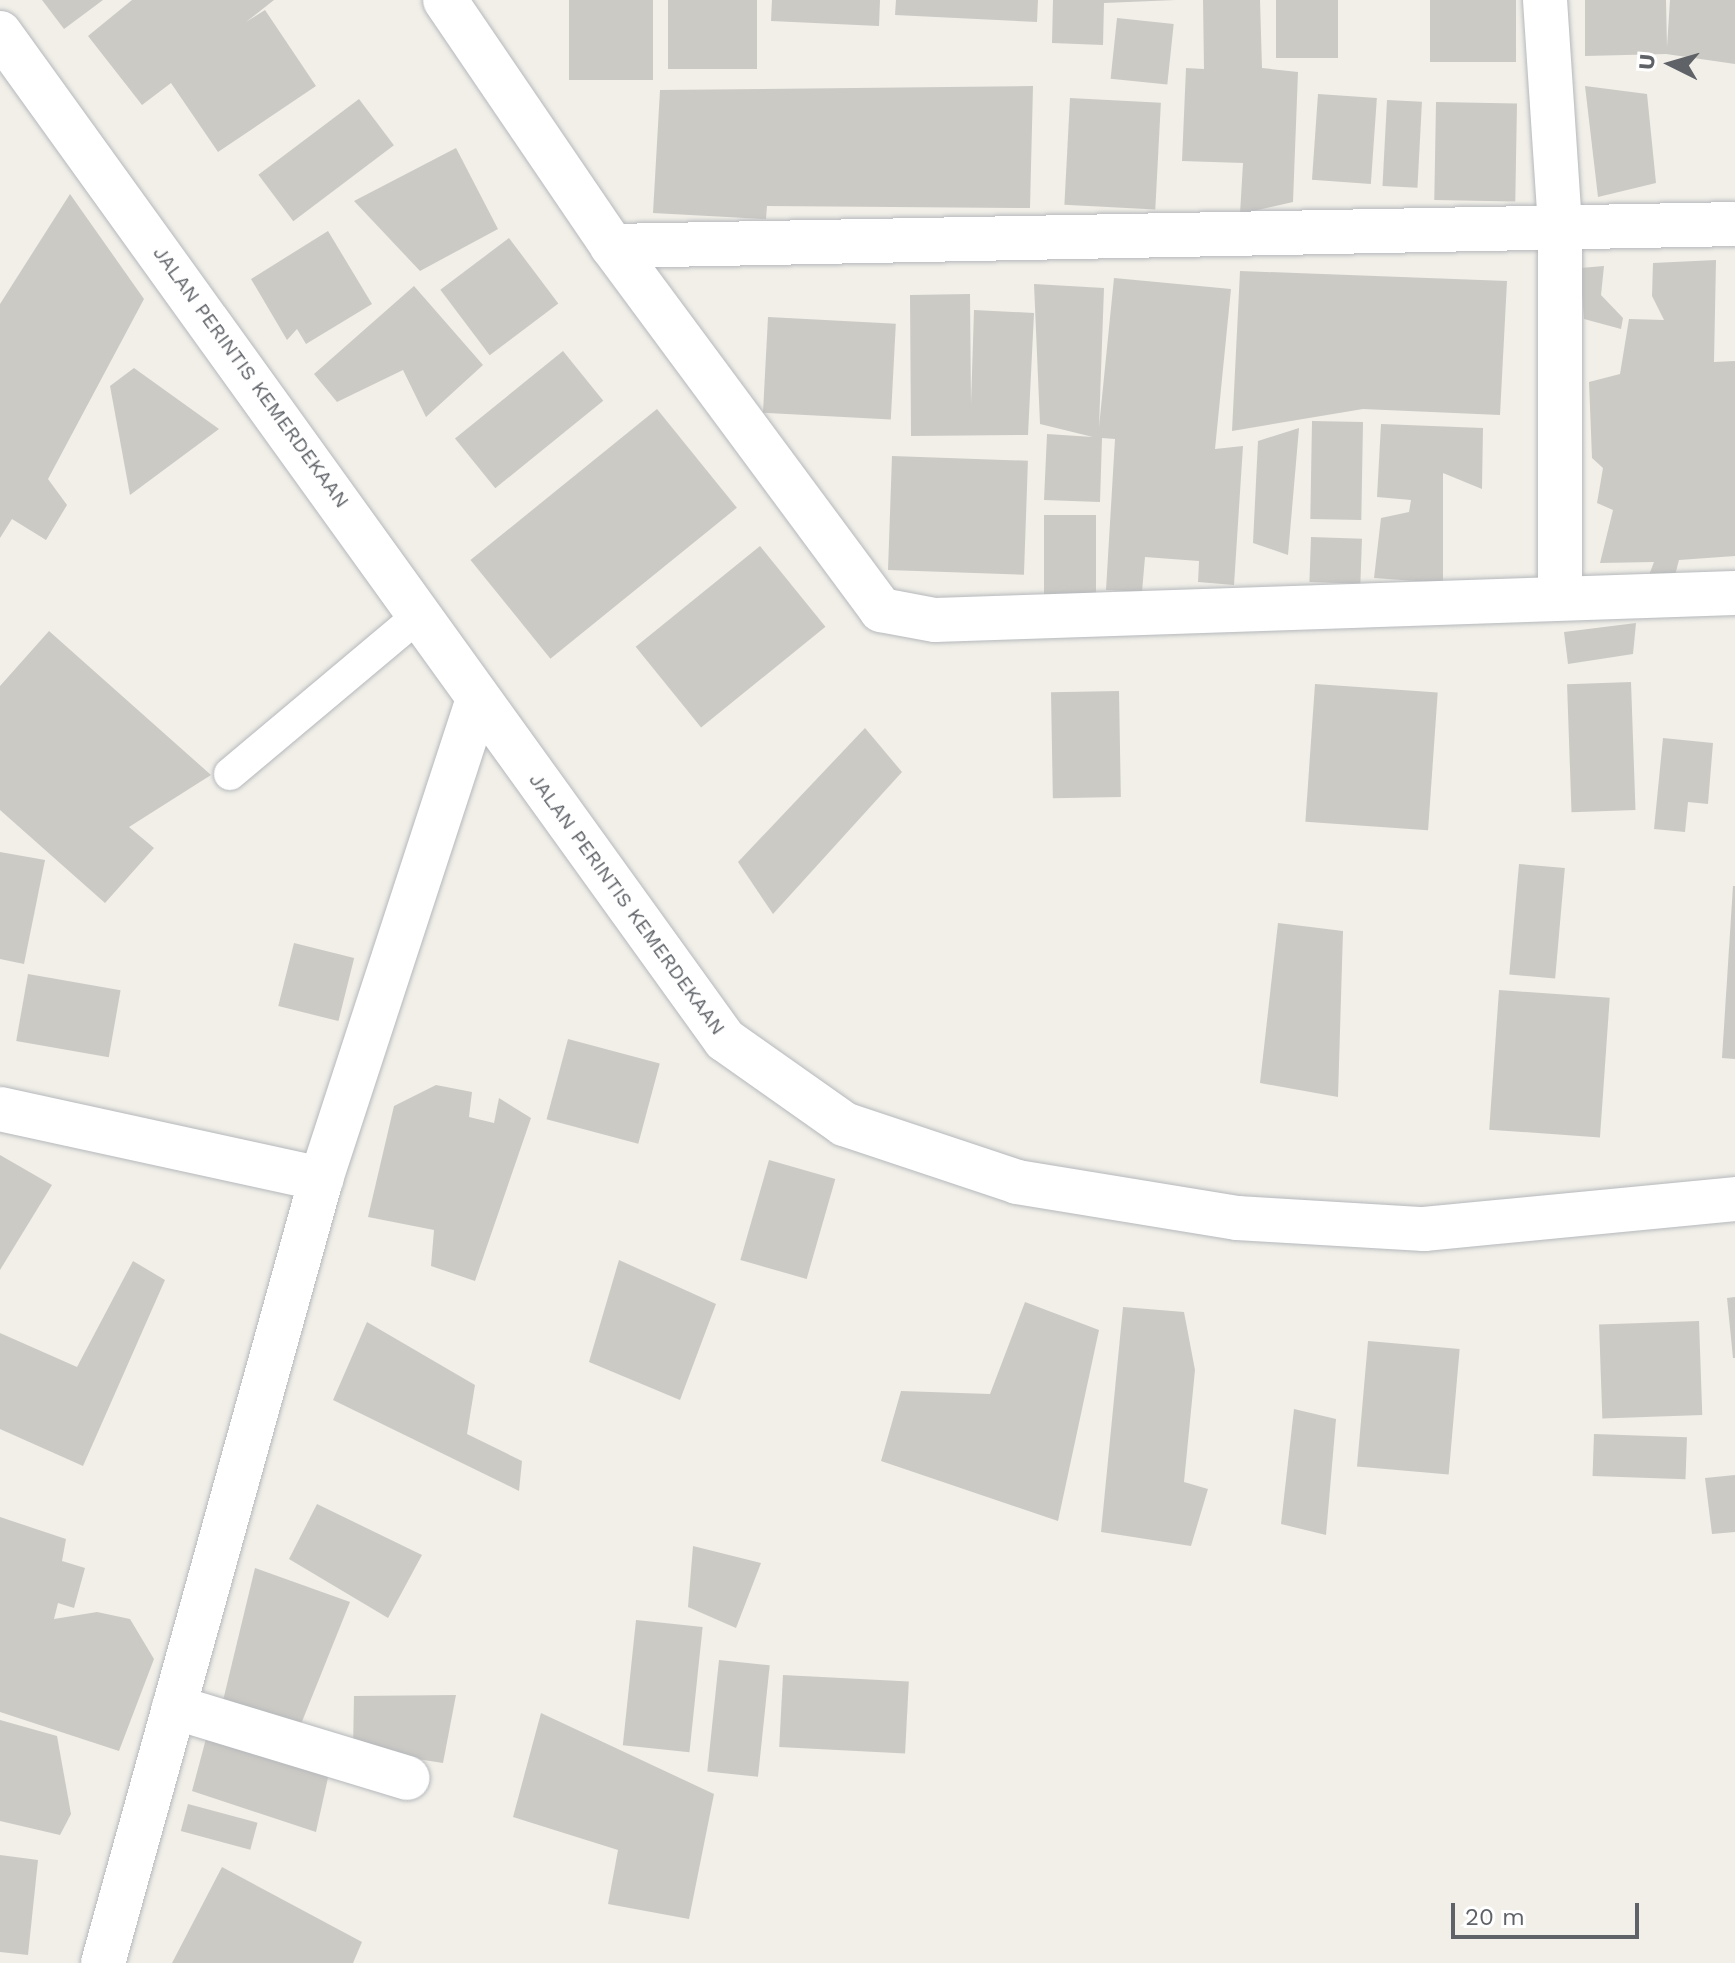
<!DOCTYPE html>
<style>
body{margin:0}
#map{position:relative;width:1735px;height:1963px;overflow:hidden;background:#f1efe8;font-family:"Work Sans",sans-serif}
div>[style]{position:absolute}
.building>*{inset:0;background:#cccac5;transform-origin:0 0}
.roads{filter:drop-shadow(0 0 2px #b5b8bc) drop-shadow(0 0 2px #b5b8bc)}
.service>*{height:32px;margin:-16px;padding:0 16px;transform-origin:16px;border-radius:16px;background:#fff}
.minor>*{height:44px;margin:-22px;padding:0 22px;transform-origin:22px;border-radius:22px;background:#fff}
.tertiary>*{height:44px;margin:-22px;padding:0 22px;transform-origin:22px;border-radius:22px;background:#fff}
span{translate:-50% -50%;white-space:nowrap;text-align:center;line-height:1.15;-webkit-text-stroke:6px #fff;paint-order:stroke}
.street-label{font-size:20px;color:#5f6368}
.north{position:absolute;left:1631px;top:24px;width:80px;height:80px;-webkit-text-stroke:6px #fff;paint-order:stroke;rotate:275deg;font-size:22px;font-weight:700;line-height:32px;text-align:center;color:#5f6368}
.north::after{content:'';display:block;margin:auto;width:28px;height:36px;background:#5f6368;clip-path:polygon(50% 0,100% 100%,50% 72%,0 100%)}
.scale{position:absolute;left:1451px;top:1903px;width:188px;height:36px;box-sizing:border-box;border:4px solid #5f6368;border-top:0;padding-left:10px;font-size:24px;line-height:28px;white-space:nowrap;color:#5f6368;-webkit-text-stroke:6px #fff;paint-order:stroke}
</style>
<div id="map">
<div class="building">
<div style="clip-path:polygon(42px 0,103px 0,64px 29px)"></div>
<div style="clip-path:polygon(132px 0,274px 0,246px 22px,265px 10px,316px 86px,218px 152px,171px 83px,142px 105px,88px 36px)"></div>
<div style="left:569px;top:0;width:84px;height:80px"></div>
<div style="left:668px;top:0;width:89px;height:69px"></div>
<div style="clip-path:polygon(772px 0,880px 0,879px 26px,771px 21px)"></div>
<div style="clip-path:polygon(896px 0,1038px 0,1037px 22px,895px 15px)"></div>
<div style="clip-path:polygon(1053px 0,1176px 0,1104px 3px,1103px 45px,1052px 43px)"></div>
<div style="clip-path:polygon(1203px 0,1260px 0,1262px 68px,1298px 72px,1293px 202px,1240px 214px,1243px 163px,1182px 161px,1186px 68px,1204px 69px)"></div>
<div style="left:1276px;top:0;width:62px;height:58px"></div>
<div style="left:1430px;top:0;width:86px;height:62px"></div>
<div style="clip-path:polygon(1585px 0,1666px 0,1667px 47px,1670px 0,1735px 0,1735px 64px,1666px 54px,1585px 56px)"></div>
<div style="left:1117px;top:18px;width:57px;height:61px;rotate:6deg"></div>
<div style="clip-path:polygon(1033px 86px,1030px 208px,767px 206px,766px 219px,653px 213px,660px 90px)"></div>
<div style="clip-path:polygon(1585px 86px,1647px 94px,1656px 183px,1598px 197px)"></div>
<div style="left:1318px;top:94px;width:59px;height:86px;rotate:4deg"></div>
<div style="left:1070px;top:98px;width:91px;height:107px;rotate:3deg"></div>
<div style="left:359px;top:99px;width:58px;height:126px;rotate:53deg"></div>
<div style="left:1387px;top:100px;width:35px;height:86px;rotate:3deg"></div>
<div style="left:1436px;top:102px;width:81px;height:98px;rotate:1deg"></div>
<div style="clip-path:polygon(456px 148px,498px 229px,420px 271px,354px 201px)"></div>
<div style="clip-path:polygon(70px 194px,144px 299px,48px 479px,67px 505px,46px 540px,12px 519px,0 538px,0 304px)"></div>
<div style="clip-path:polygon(328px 231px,372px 304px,306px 344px,297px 329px,287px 340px,251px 279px)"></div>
<div style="left:509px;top:238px;width:82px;height:86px;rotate:53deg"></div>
<div style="clip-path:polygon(1716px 260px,1714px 362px,1735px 361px,1735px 556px,1679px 560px,1674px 579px,1649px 575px,1654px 562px,1600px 563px,1613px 510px,1597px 503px,1603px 468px,1592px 458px,1589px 382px,1620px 374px,1629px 319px,1664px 320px,1652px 296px,1653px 263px)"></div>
<div style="clip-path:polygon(1604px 266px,1601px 295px,1623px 318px,1621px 329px,1584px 319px,1580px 268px)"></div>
<div style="clip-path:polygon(1240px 271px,1507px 281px,1500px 415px,1363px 409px,1232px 431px)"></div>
<div style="clip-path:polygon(1114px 278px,1231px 289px,1215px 449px,1243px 446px,1234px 585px,1198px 582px,1199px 561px,1145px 557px,1142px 592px,1106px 590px,1115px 439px,1102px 438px,1100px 502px,1044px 500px,1047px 434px,1093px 437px,1040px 424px,1034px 284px,1104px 288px,1099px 427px)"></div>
<div style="clip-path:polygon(414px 286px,483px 365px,426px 417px,403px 370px,337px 402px,314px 374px)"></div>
<div style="clip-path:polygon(970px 294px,971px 404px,974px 310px,1034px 313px,1028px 435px,911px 436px,910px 295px)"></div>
<div style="left:768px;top:317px;width:128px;height:96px;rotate:3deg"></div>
<div style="left:563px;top:351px;width:64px;height:139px;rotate:51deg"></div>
<div style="clip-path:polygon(134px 368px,219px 429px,130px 495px,110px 386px)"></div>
<div style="left:657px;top:409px;width:127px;height:240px;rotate:51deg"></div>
<div style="left:1312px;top:421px;width:51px;height:98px;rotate:1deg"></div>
<div style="clip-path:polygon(1381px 424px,1483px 428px,1482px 489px,1443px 473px,1443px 583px,1374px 578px,1381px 518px,1409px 512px,1411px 500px,1377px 497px)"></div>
<div style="clip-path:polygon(1299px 428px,1288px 555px,1253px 543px,1258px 441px)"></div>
<div style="left:892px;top:456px;width:136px;height:114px;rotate:2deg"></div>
<div style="left:1044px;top:515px;width:52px;height:82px"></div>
<div style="left:1311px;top:537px;width:51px;height:45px;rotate:2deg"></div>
<div style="left:760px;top:546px;width:104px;height:160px;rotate:51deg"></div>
<div style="clip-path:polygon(1636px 623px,1633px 654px,1568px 664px,1564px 632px)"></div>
<div style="clip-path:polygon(49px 631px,211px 775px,129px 827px,154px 848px,105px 903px,0 810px,0 686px)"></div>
<div style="left:1631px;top:682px;width:128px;height:64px;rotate:88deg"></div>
<div style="left:1315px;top:684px;width:123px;height:138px;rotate:4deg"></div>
<div style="left:1119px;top:691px;width:106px;height:68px;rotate:89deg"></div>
<div style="clip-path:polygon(865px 728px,902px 772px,773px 914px,738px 862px)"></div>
<div style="clip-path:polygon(1663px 738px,1713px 743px,1708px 804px,1688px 802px,1685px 832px,1654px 829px)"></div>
<div style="clip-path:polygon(0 852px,45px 860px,24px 964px,0 959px)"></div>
<div style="left:1519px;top:864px;width:46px;height:111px;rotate:5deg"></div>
<div style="clip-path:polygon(1733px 886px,1735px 886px,1735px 1059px,1722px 1058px)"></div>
<div style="clip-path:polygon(1278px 923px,1343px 931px,1338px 1097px,1260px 1083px)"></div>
<div style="left:294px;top:943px;width:62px;height:65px;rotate:14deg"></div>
<div style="left:28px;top:974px;width:94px;height:68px;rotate:10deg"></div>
<div style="left:1499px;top:990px;width:111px;height:140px;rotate:4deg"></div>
<div style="left:568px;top:1039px;width:95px;height:83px;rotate:15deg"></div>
<div style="clip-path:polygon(436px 1085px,472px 1092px,469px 1117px,494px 1123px,499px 1098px,531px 1118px,475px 1281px,431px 1266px,434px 1230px,368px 1217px,394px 1106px)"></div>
<div style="clip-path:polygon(0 1155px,52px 1185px,0 1270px)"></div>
<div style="left:769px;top:1160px;width:69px;height:104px;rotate:16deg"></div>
<div style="clip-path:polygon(619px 1260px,716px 1304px,680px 1400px,589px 1362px)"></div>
<div style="clip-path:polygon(133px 1261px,165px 1280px,83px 1466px,0 1429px,0 1333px,77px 1367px)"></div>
<div style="clip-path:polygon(1735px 1297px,1735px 1358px,1733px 1358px,1727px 1298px)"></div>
<div style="clip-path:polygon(1025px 1302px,1099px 1330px,1058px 1521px,881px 1461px,901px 1391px,990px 1394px)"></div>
<div style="clip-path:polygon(1123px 1307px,1184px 1312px,1195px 1370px,1184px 1482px,1208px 1489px,1191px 1546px,1101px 1532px)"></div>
<div style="left:1699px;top:1321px;width:94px;height:100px;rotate:88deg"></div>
<div style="clip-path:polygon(367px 1322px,475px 1385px,467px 1434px,522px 1461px,519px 1491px,333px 1400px)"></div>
<div style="left:1368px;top:1341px;width:92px;height:126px;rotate:5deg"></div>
<div style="clip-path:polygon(1294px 1409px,1336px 1419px,1326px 1535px,1281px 1524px)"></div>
<div style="left:1594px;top:1434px;width:93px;height:42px;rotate:2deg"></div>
<div style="clip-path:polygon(1735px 1475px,1735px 1532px,1712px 1534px,1705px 1478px)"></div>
<div style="clip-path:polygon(317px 1504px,422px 1555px,388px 1618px,289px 1559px)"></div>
<div style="clip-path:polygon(0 1517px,66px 1539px,62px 1561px,85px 1568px,74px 1608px,58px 1603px,54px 1619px,97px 1612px,130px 1619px,154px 1659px,119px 1751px,0 1712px)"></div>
<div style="clip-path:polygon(693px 1546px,761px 1563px,736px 1628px,688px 1607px)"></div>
<div style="clip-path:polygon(255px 1568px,350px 1602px,295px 1739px,221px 1709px)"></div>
<div style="left:636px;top:1620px;width:67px;height:126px;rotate:6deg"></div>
<div style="left:719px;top:1660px;width:51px;height:112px;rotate:6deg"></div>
<div style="left:783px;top:1675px;width:126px;height:72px;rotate:3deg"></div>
<div style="clip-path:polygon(456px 1695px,443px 1763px,353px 1749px,354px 1696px)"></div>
<div style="clip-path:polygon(541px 1713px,714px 1794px,689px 1919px,608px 1904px,618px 1850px,513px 1817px)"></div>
<div style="clip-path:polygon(0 1720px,57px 1736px,71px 1814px,60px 1835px,0 1821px)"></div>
<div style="clip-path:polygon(207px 1735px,331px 1764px,316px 1832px,192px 1791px)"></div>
<div style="left:188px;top:1804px;width:72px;height:28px;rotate:15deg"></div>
<div style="clip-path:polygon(0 1855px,38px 1860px,28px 1955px,0 1952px)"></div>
<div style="clip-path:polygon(222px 1867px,362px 1942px,353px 1963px,172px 1963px)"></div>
</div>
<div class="roads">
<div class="service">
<div style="left:230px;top:774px;width:251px;rotate:-40deg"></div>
</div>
<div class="minor">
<div style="left:445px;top:0;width:297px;rotate:55.8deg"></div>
<div style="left:612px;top:246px;width:453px;rotate:53.5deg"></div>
<div style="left:881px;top:610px;width:55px;rotate:10.5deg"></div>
<div style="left:935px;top:620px;width:800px;rotate:-1.93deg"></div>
<div style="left:1545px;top:0;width:225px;rotate:86.2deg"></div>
<div style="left:1560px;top:225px;width:369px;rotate:90deg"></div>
<div style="left:612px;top:246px;width:1123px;rotate:-1.12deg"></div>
<div style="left:0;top:1109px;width:329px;rotate:12.3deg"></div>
<div style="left:174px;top:1707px;width:244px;rotate:16.9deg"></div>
<div style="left:103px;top:1963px;width:814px;rotate:-74.46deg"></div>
<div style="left:321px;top:1179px;width:505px;rotate:-71.89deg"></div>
</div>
<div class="tertiary">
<div style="left:0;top:33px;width:1241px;rotate:54.25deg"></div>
<div style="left:725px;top:1040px;width:146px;rotate:35.2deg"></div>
<div style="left:844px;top:1124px;width:182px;rotate:18.5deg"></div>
<div style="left:1017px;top:1182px;width:223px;rotate:9.3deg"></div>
<div style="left:1237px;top:1218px;width:187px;rotate:3.4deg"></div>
<div style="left:1424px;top:1229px;width:312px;rotate:-5.5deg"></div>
</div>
</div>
<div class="street-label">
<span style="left:251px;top:377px;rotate:54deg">JALAN PERINTIS KEMERDEKAAN</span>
<span style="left:627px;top:904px;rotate:54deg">JALAN PERINTIS KEMERDEKAAN</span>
</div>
<div class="north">U</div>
<div class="scale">20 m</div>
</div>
